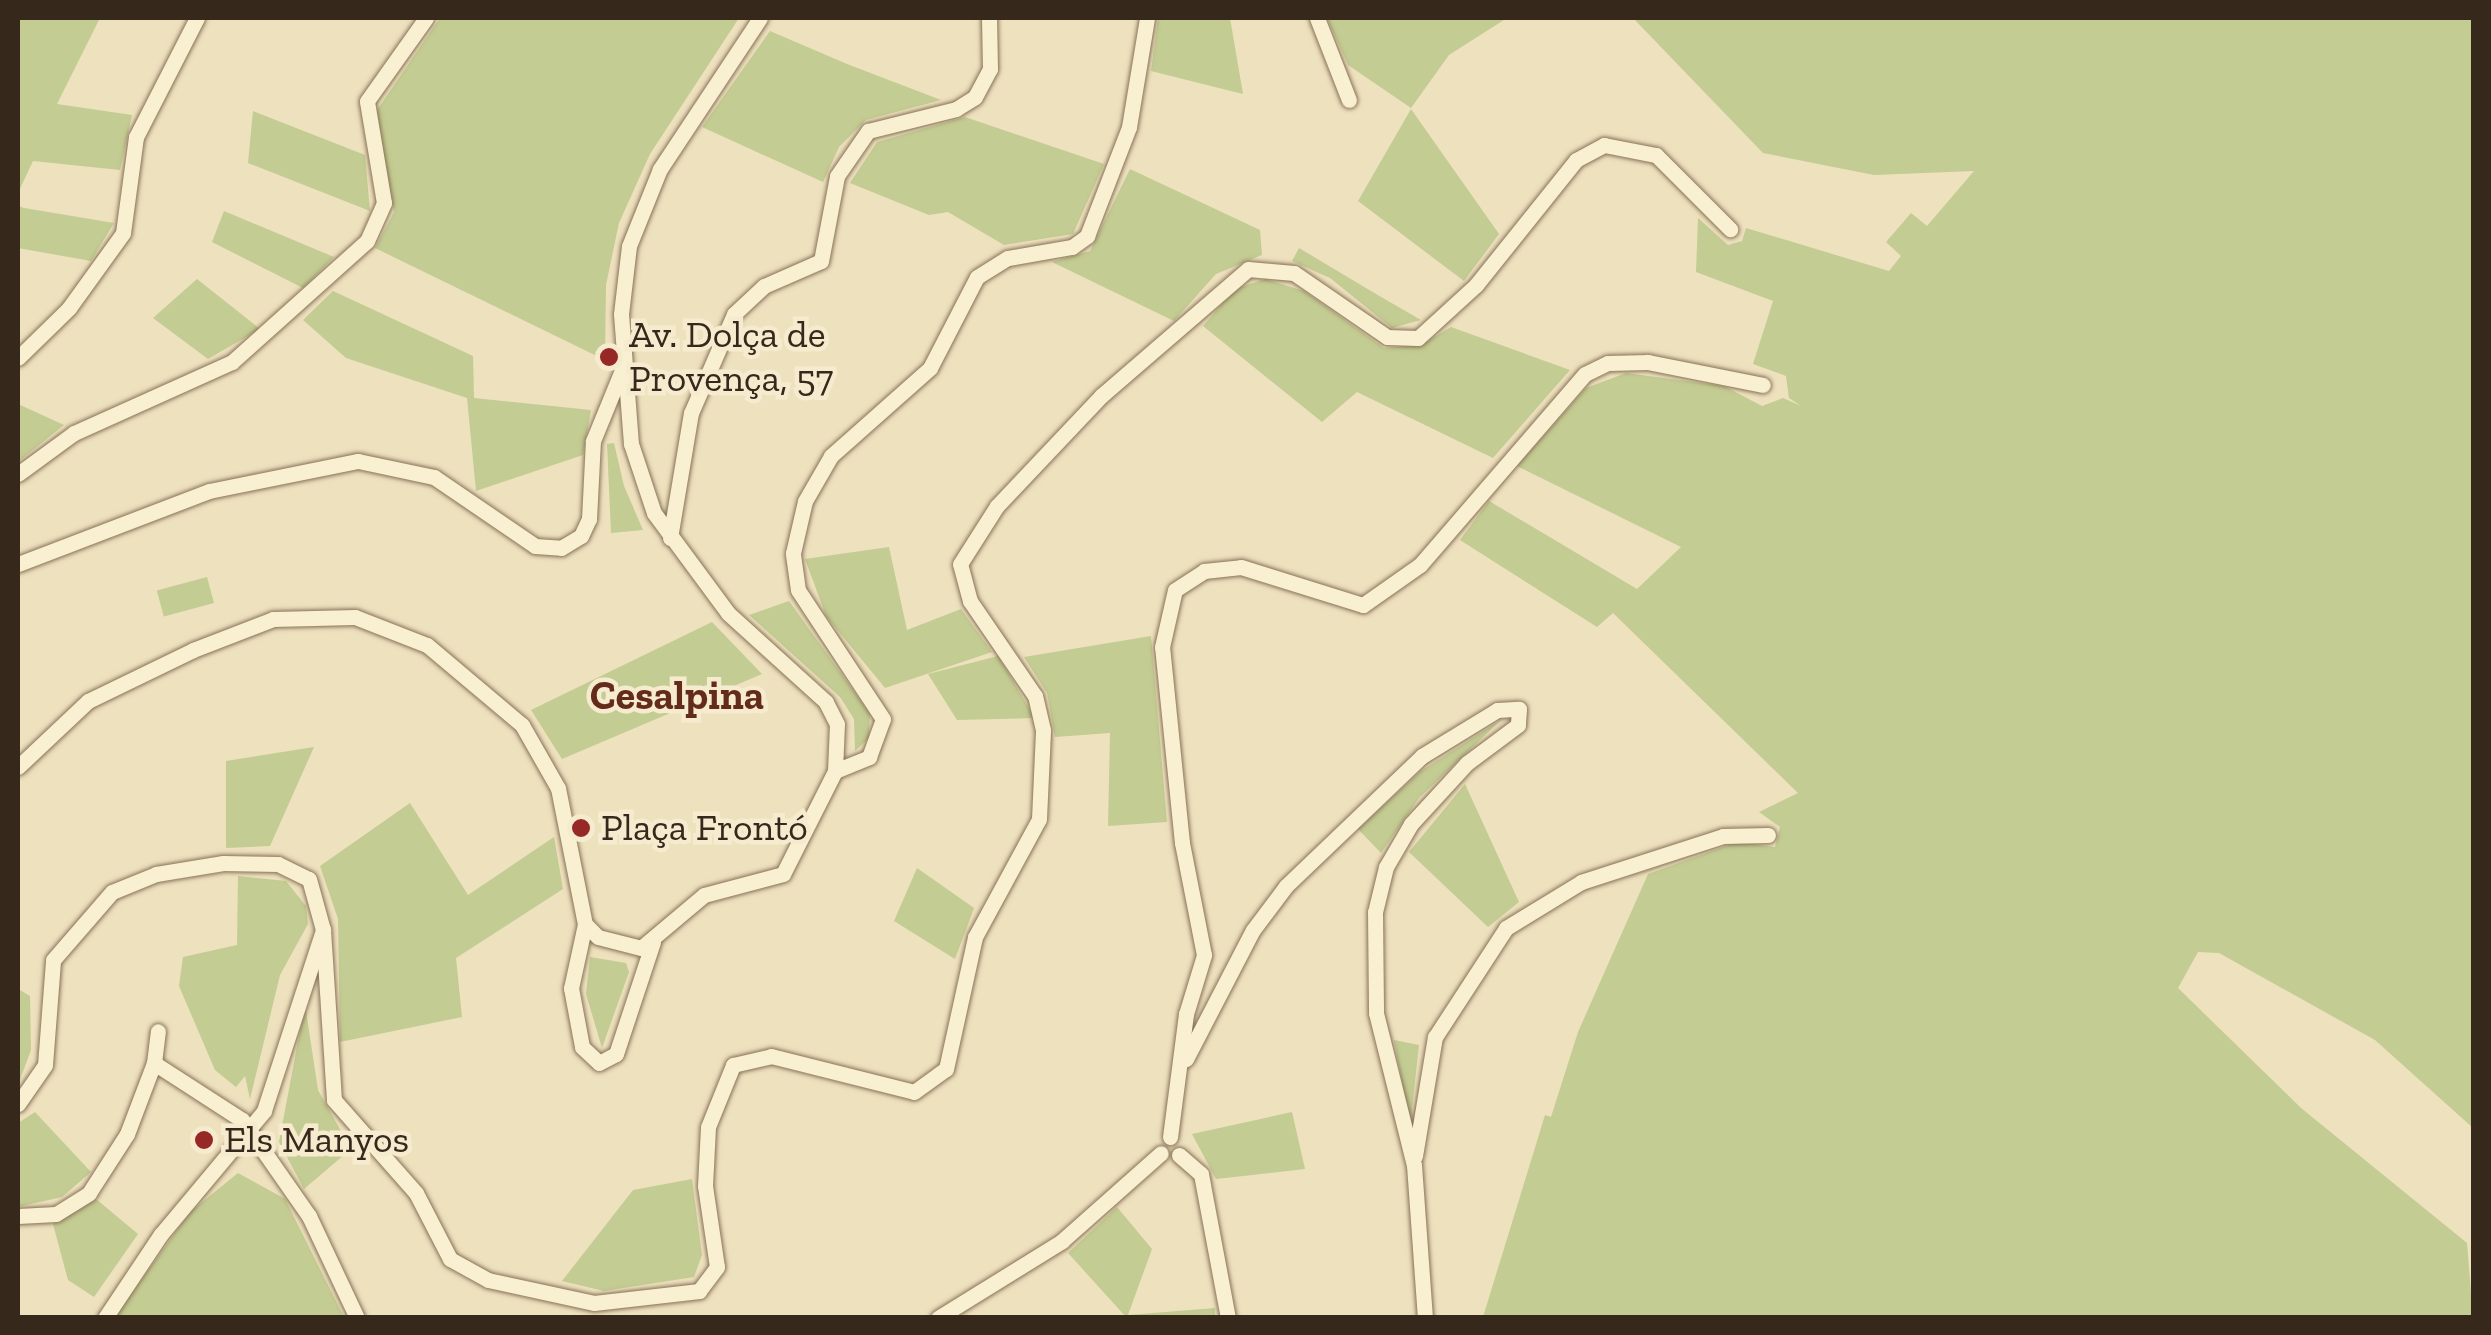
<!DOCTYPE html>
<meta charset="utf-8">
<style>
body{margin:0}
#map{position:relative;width:2491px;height:1335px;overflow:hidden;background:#eee1be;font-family:"Zilla Slab",serif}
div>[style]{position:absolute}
.green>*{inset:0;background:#c3cc92;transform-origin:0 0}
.roads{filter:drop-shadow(0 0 2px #877257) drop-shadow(0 0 2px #877257)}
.minor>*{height:15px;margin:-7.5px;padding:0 7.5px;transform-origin:7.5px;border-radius:7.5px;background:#f9efd1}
.dots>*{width:28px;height:28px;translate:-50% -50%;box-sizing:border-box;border:5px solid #f6ebce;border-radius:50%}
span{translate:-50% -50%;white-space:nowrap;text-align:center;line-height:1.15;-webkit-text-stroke:9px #f6ebce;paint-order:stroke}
.poi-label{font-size:38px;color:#36291c}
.left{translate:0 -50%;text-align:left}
.neighbourhood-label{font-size:40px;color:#632c1a;font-weight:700}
.frame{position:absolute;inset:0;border:20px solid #36291c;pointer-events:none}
</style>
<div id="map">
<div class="green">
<div style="clip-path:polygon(18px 18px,100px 18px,57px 104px,132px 115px,120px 170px,33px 161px,18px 193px)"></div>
<div style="clip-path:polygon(440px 18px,739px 18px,650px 154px,619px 223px,606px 285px,605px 360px,375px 248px,394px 212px,375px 113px)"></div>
<div style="clip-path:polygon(1230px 18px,1243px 94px,1151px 71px,1158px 19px)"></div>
<div style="clip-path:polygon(1327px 18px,1507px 18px,1449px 55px,1411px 108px,1348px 65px)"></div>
<div style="clip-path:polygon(1633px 18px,2473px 18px,2473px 1128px,2375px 1040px,2219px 953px,2198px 952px,2178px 988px,2301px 1108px,2467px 1243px,2473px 1317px,1483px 1317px,1545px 1115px,1551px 1117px,1578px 1032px,1648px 874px,1737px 842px,1775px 847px,1780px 827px,1759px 812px,1798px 793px,1613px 613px,1597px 627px,1460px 540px,1489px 501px,1637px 589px,1681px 547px,1517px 466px,1586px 388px,1626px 373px,1724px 386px,1762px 406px,1783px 398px,1801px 406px,1789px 398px,1786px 376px,1753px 364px,1773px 301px,1696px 272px,1698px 218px,1728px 245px,1742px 241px,1746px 228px,1889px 271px,1901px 256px,1886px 242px,1911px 213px,1927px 226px,1974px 171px,1874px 175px,1763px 153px)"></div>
<div style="clip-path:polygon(770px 31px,847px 64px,941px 100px,866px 120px,839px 147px,823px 182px,702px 127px)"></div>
<div style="clip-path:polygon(1411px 109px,1499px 234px,1464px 281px,1358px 201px)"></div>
<div style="clip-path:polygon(253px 111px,365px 155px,370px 211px,248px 163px)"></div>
<div style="clip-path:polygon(965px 117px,1104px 164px,1073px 234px,1004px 245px,948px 212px,929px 215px,850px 183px,877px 142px)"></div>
<div style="clip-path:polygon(1130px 169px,1260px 230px,1262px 255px,1216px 274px,1174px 321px,1052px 262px,1090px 251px)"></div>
<div style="clip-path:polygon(18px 206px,24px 208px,114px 223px,91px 261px,18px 248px)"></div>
<div style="clip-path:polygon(224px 211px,334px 257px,303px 288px,212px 242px)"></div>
<div style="clip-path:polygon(1299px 248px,1376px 294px,1421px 320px,1392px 328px,1330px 278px,1292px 261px)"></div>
<div style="clip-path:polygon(197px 279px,260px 329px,208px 359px,153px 318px)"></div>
<div style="clip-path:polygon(1265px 279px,1304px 291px,1384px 348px,1421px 345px,1451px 327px,1570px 370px,1493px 458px,1357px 392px,1322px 422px,1203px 326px,1235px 289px)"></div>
<div style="clip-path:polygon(333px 291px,473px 356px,474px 398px,591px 410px,583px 455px,476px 491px,467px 398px,346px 358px,303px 320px)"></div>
<div style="clip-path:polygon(18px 404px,64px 425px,18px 462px)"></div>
<div style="clip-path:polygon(614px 443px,624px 486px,643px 530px,611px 533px,607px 444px)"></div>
<div style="clip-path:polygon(889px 547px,907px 630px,961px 609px,992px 652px,885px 688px,826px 616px,805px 559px)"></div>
<div style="left:207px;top:577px;width:27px;height:52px;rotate:75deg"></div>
<div style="clip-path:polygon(789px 601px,870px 714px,869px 738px,855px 751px,854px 719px,840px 697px,749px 615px)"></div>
<div style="clip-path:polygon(712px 622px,762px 674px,562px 759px,531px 710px)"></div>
<div style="clip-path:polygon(1151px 636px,1167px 822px,1108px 826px,1110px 733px,1055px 737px,1047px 693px,1024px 657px)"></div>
<div style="clip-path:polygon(998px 656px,1035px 718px,957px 720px,928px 674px)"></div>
<div style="clip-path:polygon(1501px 720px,1419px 798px,1381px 853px,1358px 829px,1421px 771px)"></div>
<div style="clip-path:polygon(314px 747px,270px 846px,226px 848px,226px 761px)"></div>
<div style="clip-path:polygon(1465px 784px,1519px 902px,1488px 927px,1409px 852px)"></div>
<div style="clip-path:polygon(410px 803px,468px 895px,554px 837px,563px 889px,456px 958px,462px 1017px,340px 1042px,338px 919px,320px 866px)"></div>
<div style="clip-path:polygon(917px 868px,974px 908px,955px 959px,894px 921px)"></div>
<div style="clip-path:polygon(238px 876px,286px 881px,306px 906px,308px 924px,280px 975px,250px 1099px,245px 1076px,236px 1087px,215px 1070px,179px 986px,183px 957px,237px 945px)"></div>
<div style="clip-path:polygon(590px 957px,626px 963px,629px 972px,602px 1048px,586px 994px)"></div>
<div style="clip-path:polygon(18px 989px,30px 996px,31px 1050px,18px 1085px)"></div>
<div style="clip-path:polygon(305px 1004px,318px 1090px,351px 1149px,304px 1189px,279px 1142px)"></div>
<div style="clip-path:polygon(1394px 1040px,1419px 1045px,1411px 1118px,1409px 1118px)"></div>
<div style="clip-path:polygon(35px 1112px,91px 1172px,62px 1197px,18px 1207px,18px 1123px)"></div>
<div style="clip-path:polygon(1292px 1112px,1305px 1169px,1216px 1179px,1192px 1134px)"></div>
<div style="clip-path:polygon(238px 1173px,285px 1199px,344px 1317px,114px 1318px,190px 1212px)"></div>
<div style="clip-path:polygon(692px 1179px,702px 1255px,694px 1277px,604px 1291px,562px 1281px,633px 1190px)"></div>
<div style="clip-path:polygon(96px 1199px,138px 1234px,94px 1297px,68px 1280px,53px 1224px)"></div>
<div style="clip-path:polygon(1117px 1207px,1152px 1249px,1128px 1315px,1215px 1308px,1215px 1317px,1126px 1317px,1068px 1253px)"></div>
</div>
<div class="roads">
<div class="minor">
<div style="left:1317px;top:18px;width:88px;rotate:68.7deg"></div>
<div style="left:18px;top:358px;width:71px;rotate:-44.4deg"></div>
<div style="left:69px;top:308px;width:92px;rotate:-54.2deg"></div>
<div style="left:123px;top:233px;width:97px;rotate:-82.3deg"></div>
<div style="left:136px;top:137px;width:134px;rotate:-62.9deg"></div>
<div style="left:18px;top:474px;width:69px;rotate:-36.2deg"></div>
<div style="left:74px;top:433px;width:173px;rotate:-24.2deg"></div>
<div style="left:232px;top:362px;width:181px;rotate:-41.9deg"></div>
<div style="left:367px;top:241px;width:42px;rotate:-65.9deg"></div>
<div style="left:384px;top:203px;width:103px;rotate:-99.5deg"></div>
<div style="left:367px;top:101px;width:102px;rotate:-54.6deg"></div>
<div style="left:670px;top:538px;width:127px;rotate:-80.5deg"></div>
<div style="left:691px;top:413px;width:108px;rotate:-66.5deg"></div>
<div style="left:734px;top:314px;width:41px;rotate:-43deg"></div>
<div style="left:764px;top:286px;width:62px;rotate:-23.7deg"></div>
<div style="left:821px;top:261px;width:86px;rotate:-79.3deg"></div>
<div style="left:837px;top:176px;width:55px;rotate:-55.4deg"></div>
<div style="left:868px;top:131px;width:91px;rotate:-14deg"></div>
<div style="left:956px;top:109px;width:22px;rotate:-32deg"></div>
<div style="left:975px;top:97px;width:32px;rotate:-62deg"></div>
<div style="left:990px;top:69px;width:51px;rotate:-91.1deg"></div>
<div style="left:18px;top:564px;width:204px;rotate:-20.9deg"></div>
<div style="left:209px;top:491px;width:152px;rotate:-11.4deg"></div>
<div style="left:358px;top:461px;width:78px;rotate:11.9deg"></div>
<div style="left:434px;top:477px;width:122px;rotate:34.3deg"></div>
<div style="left:535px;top:546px;width:26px;rotate:4deg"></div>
<div style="left:561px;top:548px;width:23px;rotate:-31deg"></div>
<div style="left:581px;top:536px;width:19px;rotate:-65deg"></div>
<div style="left:589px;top:519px;width:78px;rotate:-87.1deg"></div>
<div style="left:593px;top:441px;width:77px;rotate:-67.8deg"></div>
<div style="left:18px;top:767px;width:96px;rotate:-43.3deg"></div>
<div style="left:88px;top:701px;width:117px;rotate:-25.9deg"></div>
<div style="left:193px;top:650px;width:86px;rotate:-21.2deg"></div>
<div style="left:273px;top:619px;width:82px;rotate:-1.4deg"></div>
<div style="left:355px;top:617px;width:77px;rotate:21.3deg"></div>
<div style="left:427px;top:645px;width:124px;rotate:40.1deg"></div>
<div style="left:522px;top:725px;width:73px;rotate:60.3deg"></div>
<div style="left:558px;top:788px;width:139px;rotate:78.8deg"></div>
<div style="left:585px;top:924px;width:18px;rotate:45deg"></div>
<div style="left:598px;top:937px;width:44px;rotate:14.3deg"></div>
<div style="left:641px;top:948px;width:82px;rotate:-40.1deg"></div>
<div style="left:704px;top:895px;width:82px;rotate:-14.9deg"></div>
<div style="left:783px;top:874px;width:115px;rotate:-63.2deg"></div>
<div style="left:835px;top:771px;width:47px;rotate:-87.6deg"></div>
<div style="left:837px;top:724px;width:25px;rotate:-117deg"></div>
<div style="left:826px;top:702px;width:132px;rotate:-137.8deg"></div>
<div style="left:728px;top:613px;width:124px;rotate:-126.5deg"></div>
<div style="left:654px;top:513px;width:73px;rotate:-108.4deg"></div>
<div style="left:631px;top:444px;width:130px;rotate:-94.4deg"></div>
<div style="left:621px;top:314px;width:68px;rotate:-83.3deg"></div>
<div style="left:629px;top:246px;width:83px;rotate:-68.1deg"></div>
<div style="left:660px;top:169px;width:181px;rotate:-56.5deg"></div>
<div style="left:835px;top:771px;width:37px;rotate:-22deg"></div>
<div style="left:869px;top:757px;width:40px;rotate:-69.8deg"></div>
<div style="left:883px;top:719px;width:154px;rotate:-123.4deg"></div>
<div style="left:798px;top:590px;width:37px;rotate:-98deg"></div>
<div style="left:793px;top:553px;width:53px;rotate:-77deg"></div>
<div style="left:805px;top:501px;width:52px;rotate:-60deg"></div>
<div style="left:831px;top:456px;width:132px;rotate:-41.6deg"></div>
<div style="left:930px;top:368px;width:102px;rotate:-62.7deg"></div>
<div style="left:977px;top:277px;width:36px;rotate:-32deg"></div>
<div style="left:1008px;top:258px;width:65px;rotate:-9.8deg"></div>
<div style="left:1072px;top:247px;width:19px;rotate:-36deg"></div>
<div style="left:1087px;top:236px;width:117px;rotate:-68.9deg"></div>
<div style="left:1129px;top:127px;width:110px;rotate:-80.6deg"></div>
<div style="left:585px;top:924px;width:66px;rotate:102.3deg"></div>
<div style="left:571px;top:988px;width:60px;rotate:79.4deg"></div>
<div style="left:582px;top:1047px;width:23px;rotate:43deg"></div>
<div style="left:599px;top:1063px;width:19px;rotate:-28deg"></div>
<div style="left:616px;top:1054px;width:118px;rotate:-71.7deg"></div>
<div style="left:323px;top:930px;width:170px;rotate:86.3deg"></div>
<div style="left:334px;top:1100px;width:124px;rotate:48.6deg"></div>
<div style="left:416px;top:1193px;width:74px;rotate:62.7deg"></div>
<div style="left:450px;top:1259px;width:43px;rotate:28.9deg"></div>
<div style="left:488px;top:1280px;width:108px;rotate:12.2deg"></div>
<div style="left:594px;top:1303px;width:106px;rotate:-6.5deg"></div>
<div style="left:699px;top:1291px;width:30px;rotate:-53deg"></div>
<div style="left:717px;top:1267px;width:82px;rotate:-98.4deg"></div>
<div style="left:705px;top:1186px;width:59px;rotate:-87.1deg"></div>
<div style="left:708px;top:1127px;width:67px;rotate:-68deg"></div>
<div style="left:733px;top:1065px;width:39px;rotate:-13deg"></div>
<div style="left:771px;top:1056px;width:147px;rotate:14.1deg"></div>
<div style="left:914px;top:1092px;width:39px;rotate:-36deg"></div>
<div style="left:946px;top:1069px;width:135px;rotate:-77.6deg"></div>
<div style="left:975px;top:937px;width:134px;rotate:-61.5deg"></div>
<div style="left:1039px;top:819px;width:89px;rotate:-87.4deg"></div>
<div style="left:1043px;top:730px;width:35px;rotate:-103deg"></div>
<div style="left:1035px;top:696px;width:115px;rotate:-124.4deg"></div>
<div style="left:970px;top:601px;width:38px;rotate:-105deg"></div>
<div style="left:960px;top:564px;width:69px;rotate:-57.5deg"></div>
<div style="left:997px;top:506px;width:151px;rotate:-46.6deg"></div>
<div style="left:1101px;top:396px;width:194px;rotate:-40.8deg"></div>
<div style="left:1248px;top:269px;width:46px;rotate:5deg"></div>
<div style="left:1294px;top:273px;width:113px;rotate:34.5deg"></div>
<div style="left:1387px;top:337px;width:31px;rotate:2deg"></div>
<div style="left:1418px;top:338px;width:79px;rotate:-42.4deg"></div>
<div style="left:1476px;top:285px;width:160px;rotate:-51.3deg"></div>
<div style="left:1576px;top:160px;width:32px;rotate:-28deg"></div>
<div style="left:1604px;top:145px;width:53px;rotate:10.9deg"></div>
<div style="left:1656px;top:155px;width:105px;rotate:45deg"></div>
<div style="left:1186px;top:1059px;width:145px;rotate:-62.6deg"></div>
<div style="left:1253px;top:930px;width:55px;rotate:-53.1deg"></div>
<div style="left:1286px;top:886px;width:188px;rotate:-43.7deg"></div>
<div style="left:1422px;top:756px;width:88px;rotate:-31.5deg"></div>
<div style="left:1497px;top:710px;width:22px;rotate:-3deg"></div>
<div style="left:1519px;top:709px;width:16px;rotate:94deg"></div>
<div style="left:1518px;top:725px;width:64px;rotate:143.3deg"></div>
<div style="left:1467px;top:763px;width:83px;rotate:132.6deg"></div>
<div style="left:1411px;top:824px;width:50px;rotate:120.2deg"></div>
<div style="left:1386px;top:867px;width:46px;rotate:103.7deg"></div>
<div style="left:1375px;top:912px;width:101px;rotate:89.4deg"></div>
<div style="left:1376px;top:1013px;width:157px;rotate:76deg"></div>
<div style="left:1414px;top:1165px;width:153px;rotate:85.9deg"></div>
<div style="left:154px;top:1063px;width:32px;rotate:-83deg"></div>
<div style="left:18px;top:1104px;width:47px;rotate:-55.3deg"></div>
<div style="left:45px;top:1065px;width:105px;rotate:-85.6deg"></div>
<div style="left:53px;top:960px;width:90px;rotate:-49.1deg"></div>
<div style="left:112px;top:892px;width:48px;rotate:-22.2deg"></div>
<div style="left:156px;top:874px;width:68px;rotate:-9.3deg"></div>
<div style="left:223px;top:863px;width:55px;rotate:1deg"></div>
<div style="left:278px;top:864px;width:34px;rotate:26deg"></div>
<div style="left:309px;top:879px;width:53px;rotate:74.6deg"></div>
<div style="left:323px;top:930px;width:190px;rotate:108.1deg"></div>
<div style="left:264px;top:1111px;width:160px;rotate:129.9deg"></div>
<div style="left:161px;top:1234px;width:101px;rotate:123.7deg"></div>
<div style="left:1170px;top:1137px;width:124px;rotate:-82.6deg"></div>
<div style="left:1186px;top:1014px;width:62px;rotate:-73deg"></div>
<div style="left:1204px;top:955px;width:114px;rotate:-101.1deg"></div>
<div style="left:1182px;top:843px;width:197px;rotate:-95.8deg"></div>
<div style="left:1162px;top:647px;width:58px;rotate:-77.2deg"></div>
<div style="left:1175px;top:590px;width:35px;rotate:-33deg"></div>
<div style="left:1204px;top:571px;width:37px;rotate:-6deg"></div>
<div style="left:1241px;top:567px;width:128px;rotate:17.3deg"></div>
<div style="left:1363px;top:605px;width:70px;rotate:-35.1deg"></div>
<div style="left:1420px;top:565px;width:252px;rotate:-49.2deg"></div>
<div style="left:1585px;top:374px;width:25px;rotate:-26deg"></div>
<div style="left:1608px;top:363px;width:40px;rotate:-1.4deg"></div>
<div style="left:1648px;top:362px;width:117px;rotate:11.3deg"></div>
<div style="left:1179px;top:1155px;width:29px;rotate:41deg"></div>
<div style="left:1201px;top:1174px;width:147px;rotate:79.4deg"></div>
<div style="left:1415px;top:1156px;width:121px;rotate:-80.5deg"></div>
<div style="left:1435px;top:1037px;width:130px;rotate:-56.9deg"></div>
<div style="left:1506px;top:928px;width:88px;rotate:-31.5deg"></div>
<div style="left:1581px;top:882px;width:149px;rotate:-17.9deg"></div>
<div style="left:1723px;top:836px;width:45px;rotate:-1.3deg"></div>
<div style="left:18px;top:1216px;width:38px;rotate:-3deg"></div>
<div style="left:56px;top:1214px;width:39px;rotate:-32deg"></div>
<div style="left:89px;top:1193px;width:70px;rotate:-57.2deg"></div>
<div style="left:127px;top:1134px;width:76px;rotate:-69.2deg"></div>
<div style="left:154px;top:1063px;width:105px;rotate:32.9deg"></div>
<div style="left:242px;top:1120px;width:117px;rotate:55.1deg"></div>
<div style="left:309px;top:1216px;width:113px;rotate:64.8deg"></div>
<div style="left:938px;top:1318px;width:146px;rotate:-31.8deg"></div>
<div style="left:1062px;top:1241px;width:132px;rotate:-41.6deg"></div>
</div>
</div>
<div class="dots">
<div style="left:609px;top:357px;background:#962926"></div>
<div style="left:581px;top:828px;background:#962926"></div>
<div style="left:204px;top:1140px;background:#962926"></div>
</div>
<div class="poi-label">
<span class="left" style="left:629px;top:357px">Av. Dolça de<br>Provença, 57</span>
<span class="left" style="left:601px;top:828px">Plaça Frontó</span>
<span class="left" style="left:224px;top:1140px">Els Manyos</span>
</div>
<div class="neighbourhood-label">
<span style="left:677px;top:695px">Cesalpina</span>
</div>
<div class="frame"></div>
</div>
